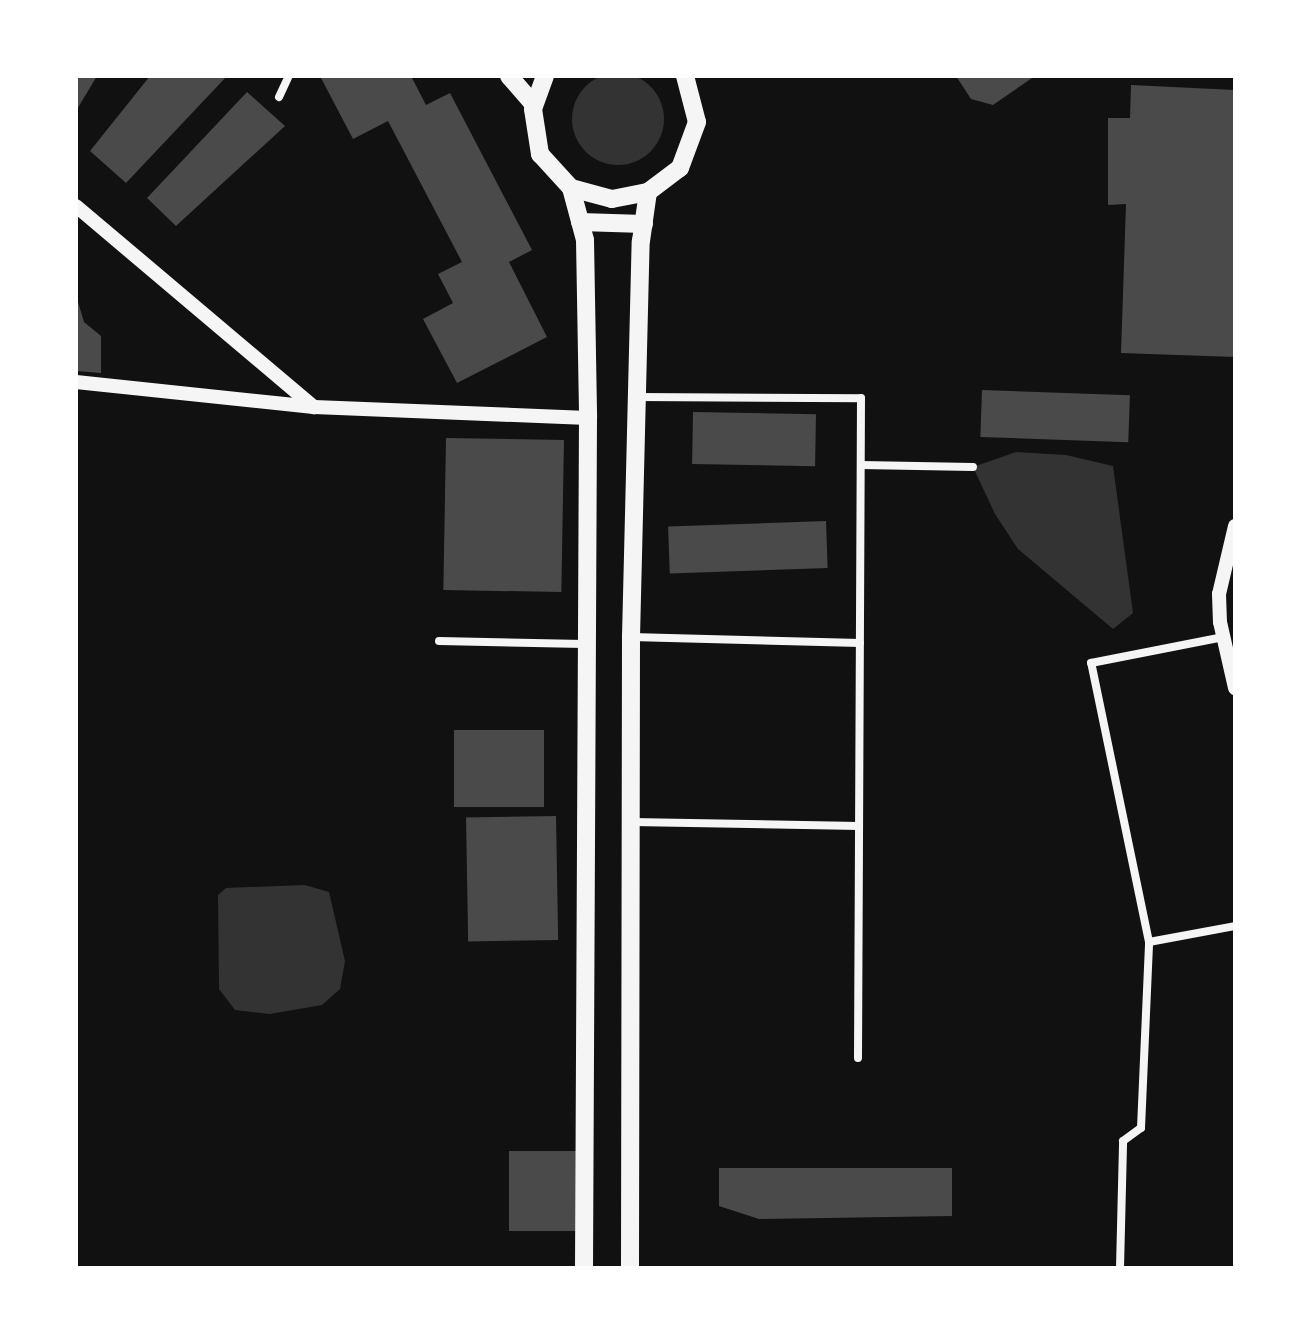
<!DOCTYPE html>
<style>
body{margin:0}
#map{position:relative;width:1311px;height:1344px;overflow:hidden;background:#111;font-family:"PT Serif",serif}
div>[style]{position:absolute}
.water>*{inset:0;background:#333}
.round{border-radius:50%}
.building>*{inset:0;background:#4a4a4a;transform-origin:0 0}
.minor>*{height:8px;margin:-4px;padding:0 4px;transform-origin:4px;border-radius:4px;background:#f5f5f5}
.tertiary>*{height:14px;margin:-7px;padding:0 7px;transform-origin:7px;border-radius:7px;background:#f5f5f5}
.primary>*{height:18px;margin:-9px;padding:0 9px;transform-origin:9px;border-radius:9px;background:#f5f5f5}
span{translate:-50% -50%;white-space:nowrap;text-align:center;line-height:1.15;-webkit-text-stroke:6px #fff;paint-order:stroke}
.frame{position:absolute;inset:0;border:78px solid #fff;pointer-events:none}
</style>
<div id="map">
<div class="water">
<div class="round" style="left:572px;top:73px;width:92px;height:92px"></div>
<div style="clip-path:polygon(1016px 452px,1066px 455px,1113px 466px,1133px 613px,1113px 629px,1018px 549px,995px 514px,973px 467px)"></div>
<div style="clip-path:polygon(305px 885px,329px 892px,345px 961px,340px 989px,322px 1005px,270px 1014px,235px 1010px,219px 989px,218px 895px,226px 888px)"></div>
</div>
<div class="building">
<div style="clip-path:polygon(76px 76px,97px 76px,76px 111px)"></div>
<div style="clip-path:polygon(150px 76px,227px 76px,126px 183px,90px 151px)"></div>
<div style="clip-path:polygon(320px 76px,411px 76px,426px 105px,450px 93px,532px 250px,509px 262px,547px 337px,457px 383px,423px 319px,453px 303px,438px 274px,462px 262px,388px 121px,353px 139px)"></div>
<div style="clip-path:polygon(956px 76px,1035px 76px,993px 105px,971px 99px)"></div>
<div style="clip-path:polygon(1131px 85px,1235px 90px,1235px 357px,1121px 353px,1126px 204px,1108px 205px,1108px 118px,1130px 118px)"></div>
<div style="clip-path:polygon(247px 92px,285px 126px,176px 226px,147px 198px)"></div>
<div style="clip-path:polygon(76px 295px,84px 322px,101px 336px,101px 373px,76px 371px)"></div>
<div style="left:982px;top:390px;width:148px;height:47px;rotate:2deg"></div>
<div style="left:693px;top:412px;width:123px;height:52px;rotate:1deg"></div>
<div style="left:446px;top:438px;width:118px;height:152px;rotate:1deg"></div>
<div style="left:826px;top:521px;width:47px;height:158px;rotate:88deg"></div>
<div style="left:454px;top:730px;width:90px;height:77px"></div>
<div style="left:556px;top:816px;width:124px;height:90px;rotate:89deg"></div>
<div style="left:509px;top:1151px;width:70px;height:80px"></div>
<div style="clip-path:polygon(719px 1168px,952px 1168px,952px 1216px,759px 1219px,719px 1206px)"></div>
</div>
<div class="minor">
<div style="left:279px;top:97px;width:23px;rotate:-65deg"></div>
<div style="left:637px;top:397px;width:224px;rotate:0.3deg"></div>
<div style="left:861px;top:398px;width:660px;rotate:90.26deg"></div>
<div style="left:861px;top:465px;width:112px;rotate:1deg"></div>
<div style="left:631px;top:637px;width:229px;rotate:1.5deg"></div>
<div style="left:439px;top:641px;width:145px;rotate:1.2deg"></div>
<div style="left:631px;top:822px;width:228px;rotate:1deg"></div>
<div style="left:1149px;top:942px;width:285px;rotate:-101.7deg"></div>
<div style="left:1091px;top:663px;width:135px;rotate:-11.1deg"></div>
<div style="left:1120px;top:1268px;width:127px;rotate:-88.6deg"></div>
<div style="left:1123px;top:1141px;width:22px;rotate:-36deg"></div>
<div style="left:1141px;top:1128px;width:186px;rotate:-87.5deg"></div>
<div style="left:1149px;top:942px;width:87px;rotate:-10.5deg"></div>
</div>
<div class="tertiary">
<div style="left:76px;top:206px;width:312px;rotate:40.2deg"></div>
<div style="left:76px;top:382px;width:239px;rotate:6deg"></div>
<div style="left:314px;top:407px;width:274px;rotate:2.3deg"></div>
<div style="left:1235px;top:526px;width:70px;rotate:103.2deg"></div>
<div style="left:1219px;top:594px;width:28px;rotate:88deg"></div>
<div style="left:1220px;top:622px;width:68px;rotate:77.2deg"></div>
</div>
<div class="primary">
<div style="left:509px;top:76px;width:38px;rotate:49deg"></div>
<div style="left:545px;top:76px;width:35px;rotate:110deg"></div>
<div style="left:533px;top:109px;width:46px;rotate:81.2deg"></div>
<div style="left:540px;top:154px;width:46px;rotate:47.6deg"></div>
<div style="left:571px;top:188px;width:42px;rotate:15deg"></div>
<div style="left:612px;top:199px;width:37px;rotate:-11deg"></div>
<div style="left:648px;top:192px;width:40px;rotate:-37deg"></div>
<div style="left:680px;top:168px;width:49px;rotate:-69.7deg"></div>
<div style="left:697px;top:122px;width:48px;rotate:-104.6deg"></div>
<div style="left:571px;top:188px;width:54px;rotate:74.9deg"></div>
<div style="left:585px;top:240px;width:178px;rotate:89deg"></div>
<div style="left:588px;top:418px;width:850px;rotate:90.27deg"></div>
<div style="left:580px;top:222px;width:64px;rotate:1.8deg"></div>
<div style="left:630px;top:1268px;width:631px;rotate:-89.91deg"></div>
<div style="left:631px;top:637px;width:396px;rotate:-88.6deg"></div>
<div style="left:641px;top:241px;width:49px;rotate:-81.9deg"></div>
</div>
<div class="frame"></div>
</div>
